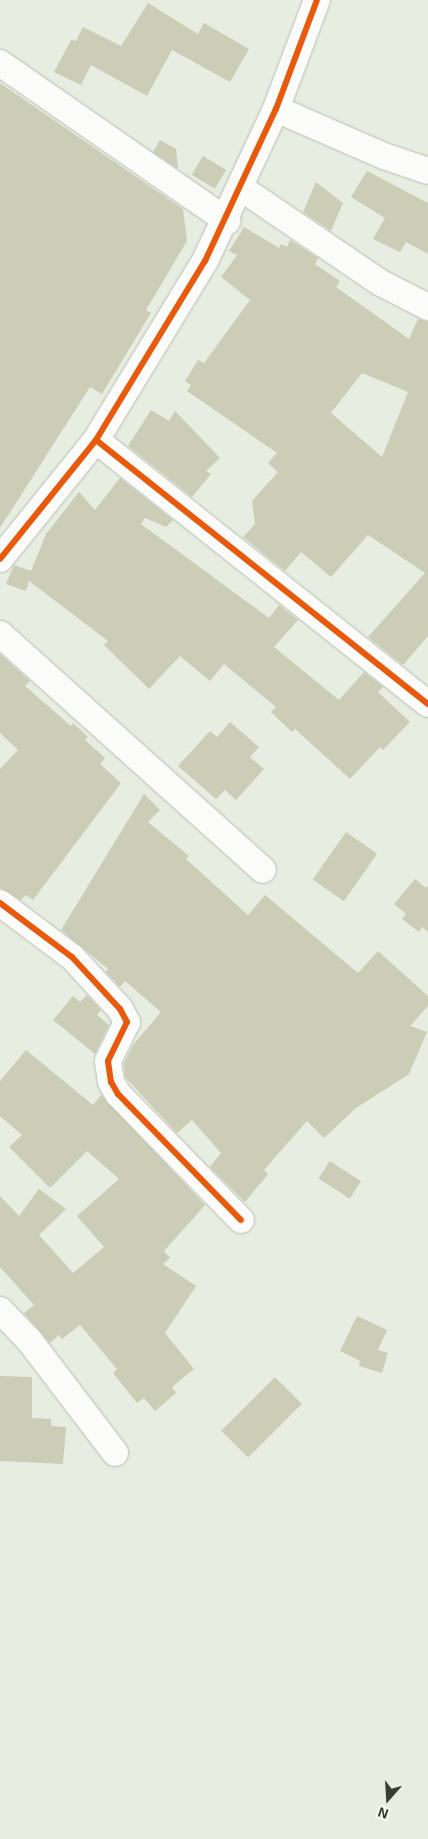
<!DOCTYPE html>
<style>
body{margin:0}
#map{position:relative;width:428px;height:1839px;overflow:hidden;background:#e7ede0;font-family:"Exo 2",sans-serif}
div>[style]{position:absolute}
.building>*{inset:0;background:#cbcdb6;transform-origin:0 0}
.roads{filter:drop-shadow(0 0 1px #babfb5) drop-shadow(0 0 1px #babfb5)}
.minor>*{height:26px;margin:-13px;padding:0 13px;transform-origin:13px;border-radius:13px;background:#fbfcfa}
.cycleway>*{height:6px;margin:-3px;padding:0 3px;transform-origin:3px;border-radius:3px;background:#e8590c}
span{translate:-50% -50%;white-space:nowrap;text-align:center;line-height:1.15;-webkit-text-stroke:4.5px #f6feec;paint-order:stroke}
.north{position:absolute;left:363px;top:1774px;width:50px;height:50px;-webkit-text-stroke:4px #f6feec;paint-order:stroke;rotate:199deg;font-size:14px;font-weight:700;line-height:20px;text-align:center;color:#393e34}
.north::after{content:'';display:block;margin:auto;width:18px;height:22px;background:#393e34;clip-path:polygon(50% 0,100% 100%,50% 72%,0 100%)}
</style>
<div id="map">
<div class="building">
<div style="clip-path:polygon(148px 3px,198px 34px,204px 23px,249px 49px,230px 82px,172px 50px,147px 96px,91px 65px,81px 85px,54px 72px,71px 40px,76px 41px,83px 27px,121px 46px)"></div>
<div style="clip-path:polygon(0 83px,183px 209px,187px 241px,146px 310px,151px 313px,102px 394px,90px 387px,0 528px)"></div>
<div style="clip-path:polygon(160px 140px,176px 149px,178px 169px,153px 152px)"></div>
<div style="left:203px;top:156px;width:27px;height:22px;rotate:31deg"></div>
<div style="clip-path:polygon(367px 171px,428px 203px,428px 254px,406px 242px,400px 252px,373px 239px,385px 218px,351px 197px)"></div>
<div style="clip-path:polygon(316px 182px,343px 203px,331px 231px,303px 212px)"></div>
<div style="clip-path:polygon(evenodd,244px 227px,279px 248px,281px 244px,287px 247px,290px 240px,318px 258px,315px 264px,340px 281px,336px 287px,409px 339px,418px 319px,428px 322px,428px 636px,403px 665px,368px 637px,425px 573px,368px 535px,331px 577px,301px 552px,285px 571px,243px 537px,255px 524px,252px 501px,278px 472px,268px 463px,277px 453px,187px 391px,191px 385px,185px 381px,198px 360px,204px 363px,250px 300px,221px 277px,237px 255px,229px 251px,244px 227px,362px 373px,408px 392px,382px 457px,331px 413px,362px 373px)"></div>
<div style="clip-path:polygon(151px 410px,169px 421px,175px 411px,220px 458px,206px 471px,211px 474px,192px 497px,128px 446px)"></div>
<div style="clip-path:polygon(120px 478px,173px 520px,166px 527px,145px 518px,141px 524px,269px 618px,279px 605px,298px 620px,274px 647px,339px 700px,364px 672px,383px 687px,378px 692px,410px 722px,383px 750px,380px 747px,350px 779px,295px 729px,292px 732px,271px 712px,276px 707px,224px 664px,210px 681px,180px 656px,149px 689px,104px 645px,108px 641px,29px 581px,26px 591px,6px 584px,14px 565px,31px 571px,46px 534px,79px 492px,95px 510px)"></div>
<div style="clip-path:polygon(0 654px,30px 681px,25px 686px,71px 726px,73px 723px,88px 737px,85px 740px,105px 758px,100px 764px,121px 783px,33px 900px,26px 895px,21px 900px,0 888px,0 769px,18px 750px,0 733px)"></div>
<div style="clip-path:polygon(230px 722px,259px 747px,250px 757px,264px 769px,236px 800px,225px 790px,216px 799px,178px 766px,210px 731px,217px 737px)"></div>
<div style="clip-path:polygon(144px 794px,160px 810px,148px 822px,189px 856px,186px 859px,248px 915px,265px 895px,358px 973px,378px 951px,428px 996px,428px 1006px,410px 1026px,427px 1032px,409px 1074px,356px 1108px,324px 1138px,307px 1121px,264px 1170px,268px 1174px,245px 1202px,210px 1167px,221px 1153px,192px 1120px,177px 1133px,125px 1077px,124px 1063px,133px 1045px,161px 1012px,125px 981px,120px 987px,106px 972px,108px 969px,61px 930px)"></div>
<div style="left:346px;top:832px;width:38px;height:58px;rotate:35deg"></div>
<div style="clip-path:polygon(415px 879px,426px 888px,428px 885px,428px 932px,422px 927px,419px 932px,402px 919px,406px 914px,394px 904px)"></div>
<div style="clip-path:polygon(87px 995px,101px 1010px,97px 1015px,109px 1025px,95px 1054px,53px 1020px,73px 996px,80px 1002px)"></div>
<div style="clip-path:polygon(26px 1050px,93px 1105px,101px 1095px,205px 1205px,164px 1251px,170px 1258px,163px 1264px,196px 1286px,165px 1333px,194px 1369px,172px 1387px,176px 1393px,155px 1411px,144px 1398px,137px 1403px,113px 1373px,117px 1369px,80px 1325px,62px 1339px,59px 1335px,50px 1343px,24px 1313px,34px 1305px,0 1267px,0 1196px,19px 1216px,39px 1189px,66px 1209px,39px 1235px,73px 1273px,104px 1247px,77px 1216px,119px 1179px,87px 1151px,50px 1188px,9px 1147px,22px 1135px,0 1116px,0 1081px)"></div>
<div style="left:330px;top:1161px;width:37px;height:21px;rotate:33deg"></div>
<div style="clip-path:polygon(357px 1316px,387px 1330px,378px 1350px,388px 1353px,382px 1373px,359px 1366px,360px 1361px,340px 1351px)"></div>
<div style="clip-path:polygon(0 1376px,32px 1377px,32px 1418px,51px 1419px,51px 1426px,66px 1427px,63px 1464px,0 1461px)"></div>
<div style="left:275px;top:1377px;width:38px;height:76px;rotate:45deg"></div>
</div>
<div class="roads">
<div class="minor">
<div style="left:0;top:63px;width:277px;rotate:34.8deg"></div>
<div style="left:276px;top:109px;width:118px;rotate:23.5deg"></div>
<div style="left:384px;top:156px;width:46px;rotate:18.8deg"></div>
<div style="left:241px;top:188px;width:169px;rotate:34.2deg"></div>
<div style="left:381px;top:283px;width:53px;rotate:27.1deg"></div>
<div style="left:96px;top:440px;width:424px;rotate:38.5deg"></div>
<div style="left:0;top:559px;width:153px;rotate:-51.1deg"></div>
<div style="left:96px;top:440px;width:210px;rotate:-58.7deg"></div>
<div style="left:205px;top:261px;width:168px;rotate:-65deg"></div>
<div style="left:276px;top:109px;width:116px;rotate:-69.4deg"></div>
<div style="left:0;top:634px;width:353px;rotate:41.9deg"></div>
<div style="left:0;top:903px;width:90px;rotate:36.9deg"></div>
<div style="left:72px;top:957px;width:71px;rotate:47.3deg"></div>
<div style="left:120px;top:1009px;width:15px;rotate:62deg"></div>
<div style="left:127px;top:1022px;width:43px;rotate:116deg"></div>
<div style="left:108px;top:1061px;width:21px;rotate:82deg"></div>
<div style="left:111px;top:1082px;width:14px;rotate:60deg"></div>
<div style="left:118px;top:1094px;width:176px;rotate:45.7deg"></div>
<div style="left:0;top:1310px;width:42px;rotate:46deg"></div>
<div style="left:29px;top:1340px;width:142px;rotate:52.7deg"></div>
</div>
</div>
<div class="cycleway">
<div style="left:96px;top:440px;width:424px;rotate:38.5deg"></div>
<div style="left:0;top:559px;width:153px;rotate:-51.1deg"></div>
<div style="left:96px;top:440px;width:210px;rotate:-58.7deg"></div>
<div style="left:205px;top:261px;width:168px;rotate:-65deg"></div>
<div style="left:276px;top:109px;width:116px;rotate:-69.4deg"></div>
<div style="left:0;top:903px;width:90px;rotate:36.9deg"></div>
<div style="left:72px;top:957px;width:71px;rotate:47.3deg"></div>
<div style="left:120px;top:1009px;width:15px;rotate:62deg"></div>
<div style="left:127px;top:1022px;width:43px;rotate:116deg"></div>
<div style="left:108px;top:1061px;width:21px;rotate:82deg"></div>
<div style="left:111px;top:1082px;width:14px;rotate:60deg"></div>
<div style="left:118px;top:1094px;width:176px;rotate:45.7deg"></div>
</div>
<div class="north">N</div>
</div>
